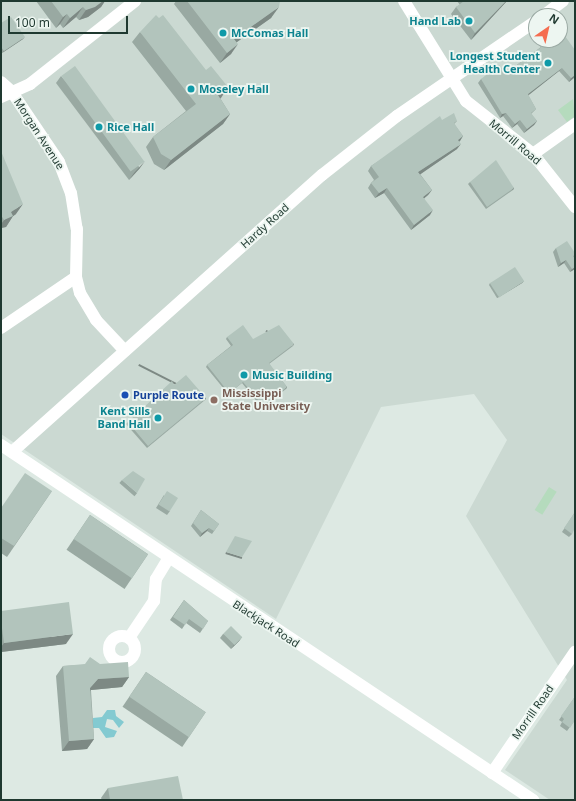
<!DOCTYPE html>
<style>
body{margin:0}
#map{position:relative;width:576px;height:801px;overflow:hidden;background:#dde9e3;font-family:"Noto Sans",sans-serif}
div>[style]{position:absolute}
.built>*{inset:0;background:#cbd9d2}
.green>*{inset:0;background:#b5dbbd;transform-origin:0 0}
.water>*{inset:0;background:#83cad1}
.minor>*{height:12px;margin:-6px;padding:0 6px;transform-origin:6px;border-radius:6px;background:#fff}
.minor>.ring{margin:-6px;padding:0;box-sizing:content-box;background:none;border:12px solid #fff;border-radius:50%}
.wall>*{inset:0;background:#99a9a2;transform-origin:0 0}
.shaded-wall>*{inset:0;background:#7d8984;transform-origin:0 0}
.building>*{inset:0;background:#b2c4bc;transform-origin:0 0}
.dots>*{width:11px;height:11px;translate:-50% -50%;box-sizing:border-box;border:2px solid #edf6f1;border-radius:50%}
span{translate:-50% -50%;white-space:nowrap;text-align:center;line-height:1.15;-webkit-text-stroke:3.5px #edf6f1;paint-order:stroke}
.culture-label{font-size:11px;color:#0d838f;font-weight:700}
.right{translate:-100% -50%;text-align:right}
.left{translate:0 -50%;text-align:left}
.street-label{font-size:11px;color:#1f3930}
.education-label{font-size:11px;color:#785e54;font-weight:700}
.transit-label{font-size:11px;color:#164399;font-weight:700}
.frame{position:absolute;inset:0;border:2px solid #1f3930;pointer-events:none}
.north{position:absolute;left:528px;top:8px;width:40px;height:40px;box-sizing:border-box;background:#edf6f1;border:1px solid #9baaa4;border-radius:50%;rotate:34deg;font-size:11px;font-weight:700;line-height:16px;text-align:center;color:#1f3930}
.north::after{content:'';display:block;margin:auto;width:14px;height:18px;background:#f56d50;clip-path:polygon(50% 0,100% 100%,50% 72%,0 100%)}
.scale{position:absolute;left:8px;top:16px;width:120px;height:18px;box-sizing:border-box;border:2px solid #1f3930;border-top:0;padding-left:5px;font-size:12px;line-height:14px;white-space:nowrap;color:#1f3930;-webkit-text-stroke:3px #edf6f1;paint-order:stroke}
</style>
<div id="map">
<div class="built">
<div style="clip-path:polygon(evenodd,1px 1px,575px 1px,575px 800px,550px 800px,505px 770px,567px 680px,466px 516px,507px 440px,474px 394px,381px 407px,276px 619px,1px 434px,1px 1px,536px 16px,560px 16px,560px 40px,536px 40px,536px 16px)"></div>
</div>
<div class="green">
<div style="clip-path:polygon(573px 99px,575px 116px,567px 122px,558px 110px)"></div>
<div style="left:549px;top:487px;width:9px;height:27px;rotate:32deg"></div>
</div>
<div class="water">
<div style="clip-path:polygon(107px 710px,115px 710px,116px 716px,124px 722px,119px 728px,113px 720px,107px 719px,105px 727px,117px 731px,114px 737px,106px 738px,99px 728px,93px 728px,93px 718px,102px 717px)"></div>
</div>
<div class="minor">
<div style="left:404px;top:1px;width:118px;rotate:58.2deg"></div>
<div style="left:466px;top:101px;width:85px;rotate:38.3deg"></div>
<div style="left:533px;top:154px;width:68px;rotate:51.6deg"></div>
<div style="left:543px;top:16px;width:25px;rotate:-37deg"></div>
<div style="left:1px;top:82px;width:15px;rotate:42deg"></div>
<div style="left:12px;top:92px;width:84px;rotate:56.1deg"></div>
<div style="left:59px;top:162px;width:33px;rotate:69deg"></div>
<div style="left:71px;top:193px;width:36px;rotate:81deg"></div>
<div style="left:77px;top:229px;width:48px;rotate:91.2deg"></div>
<div style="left:76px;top:277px;width:91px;rotate:145.8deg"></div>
<div style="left:1px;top:97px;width:32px;rotate:-24deg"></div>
<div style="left:30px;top:84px;width:134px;rotate:-38.3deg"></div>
<div style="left:533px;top:154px;width:52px;rotate:-35.5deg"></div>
<div style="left:76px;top:277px;width:16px;rotate:76deg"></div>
<div style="left:80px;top:293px;width:31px;rotate:59deg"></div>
<div style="left:96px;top:320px;width:42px;rotate:46.9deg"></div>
<div style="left:1px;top:445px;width:640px;rotate:33.71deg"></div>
<div style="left:12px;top:452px;width:416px;rotate:-41.8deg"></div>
<div style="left:322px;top:175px;width:95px;rotate:-38.2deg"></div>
<div style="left:397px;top:116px;width:168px;rotate:-34.4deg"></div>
<div class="ring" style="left:109px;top:636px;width:14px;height:14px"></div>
<div style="left:129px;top:638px;width:45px;rotate:-56deg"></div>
<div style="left:154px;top:601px;width:22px;rotate:-85deg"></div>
<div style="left:156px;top:579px;width:23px;rotate:-59deg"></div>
<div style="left:492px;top:773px;width:147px;rotate:-55.6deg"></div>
</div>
<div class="wall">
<div style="clip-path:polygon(36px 1px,105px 1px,101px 7px,88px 17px,79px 20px,76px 17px,63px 28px,60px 24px,56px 28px)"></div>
<div style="clip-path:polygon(176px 1px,280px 1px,271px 18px,237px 42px,231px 54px,220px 63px,174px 4px)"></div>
<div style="clip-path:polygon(457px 1px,507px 1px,471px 40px,451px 14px,456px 7px,460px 5px)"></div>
<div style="clip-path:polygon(1px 23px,23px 39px,2px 53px,1px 51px)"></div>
<div style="clip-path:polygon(140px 32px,220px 98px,230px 114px,223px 124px,164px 170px,154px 164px,146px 147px,153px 137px,186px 111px,132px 42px)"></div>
<div style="clip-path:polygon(541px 40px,575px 77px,569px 82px,559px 71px,528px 95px,536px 109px,531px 114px,537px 121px,534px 125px,524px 133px,517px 124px,512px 128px,503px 116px,500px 118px,478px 83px,481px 79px,506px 73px,541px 47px,538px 44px)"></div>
<div style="clip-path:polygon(61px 76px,140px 168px,129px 180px,56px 83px)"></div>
<div style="clip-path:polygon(442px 120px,457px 121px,454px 124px,463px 136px,459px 142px,457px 149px,420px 174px,432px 190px,428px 195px,424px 198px,430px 215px,411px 230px,384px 193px,375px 198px,368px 188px,371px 183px,374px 180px,368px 171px,371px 166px)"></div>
<div style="clip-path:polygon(1px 151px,16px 214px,13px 216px,6px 227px,1px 228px)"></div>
<div style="clip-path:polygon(470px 182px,514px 188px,513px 190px,486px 209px,468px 184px)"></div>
<div style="clip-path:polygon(556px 248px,575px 255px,574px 257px,575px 259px,575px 269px,570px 272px,564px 263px,558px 267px,553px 252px)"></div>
<div style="clip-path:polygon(524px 281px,522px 283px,497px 298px,489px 285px,490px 283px)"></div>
<div style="clip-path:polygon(227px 337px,253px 339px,293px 346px,269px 364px,287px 387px,286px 389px,262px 408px,242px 383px,228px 394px,206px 367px,207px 365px,231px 346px,226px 339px)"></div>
<div style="clip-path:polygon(174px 385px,206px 398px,205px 400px,147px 448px,126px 424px,128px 422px)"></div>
<div style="left:122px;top:480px;width:20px;height:4px;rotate:41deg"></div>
<div style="clip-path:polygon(52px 491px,7px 557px,1px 553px,1px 508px)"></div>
<div style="clip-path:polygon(164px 495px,170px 511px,167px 515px,156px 508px)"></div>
<div style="clip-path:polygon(201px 510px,219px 524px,212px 534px,207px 531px,200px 537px,191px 526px)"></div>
<div style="clip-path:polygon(575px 512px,572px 534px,569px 537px,562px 532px)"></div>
<div style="left:90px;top:515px;width:70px;height:42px;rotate:34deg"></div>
<div style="clip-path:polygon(184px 600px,208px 621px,200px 633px,186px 623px,182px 629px,170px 620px)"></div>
<div style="clip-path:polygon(1px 611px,66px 644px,1px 652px)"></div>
<div style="clip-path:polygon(223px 634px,242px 637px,239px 641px,231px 649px,220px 638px)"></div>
<div style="clip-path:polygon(100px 664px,129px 677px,122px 687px,91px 690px,94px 739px,87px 749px,62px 751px,56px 676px,63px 666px)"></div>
<div style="left:146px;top:672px;width:72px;height:42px;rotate:34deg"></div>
<div style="clip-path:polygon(574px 698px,575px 720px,567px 731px,560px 726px,562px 722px,559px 720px)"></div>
<div style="clip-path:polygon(108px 788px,183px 800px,102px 800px,101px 798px)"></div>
</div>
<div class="shaded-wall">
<div style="clip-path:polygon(103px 1px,105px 1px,101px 7px,88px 17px,79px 20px,86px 10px)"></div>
<div style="clip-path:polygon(506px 1px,507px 1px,505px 3px,471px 40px,475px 33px)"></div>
<div style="clip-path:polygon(83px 7px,76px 17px,63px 28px,70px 18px)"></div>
<div style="clip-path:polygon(279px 7px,271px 18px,227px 49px,234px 39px)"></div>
<div style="clip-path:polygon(67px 14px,60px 24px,56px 28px,63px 17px)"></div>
<div style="clip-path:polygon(25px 37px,23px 39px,2px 53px,4px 51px)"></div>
<div style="clip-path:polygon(238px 44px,231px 54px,220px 63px,227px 53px)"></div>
<div style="clip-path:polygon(562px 68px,559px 71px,525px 98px,528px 94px)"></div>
<div style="clip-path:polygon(575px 75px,575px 77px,569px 82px,571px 78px)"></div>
<div style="clip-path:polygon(228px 87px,221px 98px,211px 105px,218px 95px)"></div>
<div style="clip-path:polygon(506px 113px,503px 116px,500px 118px,502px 114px)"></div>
<div style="clip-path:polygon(230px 114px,223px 124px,164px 170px,171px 160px)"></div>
<div style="clip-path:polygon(520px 120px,517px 124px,512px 128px,515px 124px)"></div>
<div style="clip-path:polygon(537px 121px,534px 125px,524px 133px,527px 129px)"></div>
<div style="clip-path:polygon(463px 136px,460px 141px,454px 145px,458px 140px)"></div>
<div style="clip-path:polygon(461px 144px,457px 149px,415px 178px,418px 172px)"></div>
<div style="clip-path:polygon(145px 161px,140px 168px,129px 180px,134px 173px)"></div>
<div style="clip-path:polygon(387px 188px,384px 193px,375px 198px,379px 193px)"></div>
<div style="left:514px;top:188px;width:2px;height:33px;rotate:117deg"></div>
<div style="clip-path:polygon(432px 190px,428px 195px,420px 202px,423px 197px)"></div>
<div style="clip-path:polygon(23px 204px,16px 214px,12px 217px,13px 216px,6px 227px,1px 228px,1px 224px,11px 212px)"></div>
<div style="clip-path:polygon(433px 210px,430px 215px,411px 230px,414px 225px)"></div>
<div style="clip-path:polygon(566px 260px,564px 263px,558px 267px,561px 263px)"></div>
<div style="clip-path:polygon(575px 267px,575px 269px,570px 272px,572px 269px)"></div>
<div style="clip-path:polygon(524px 281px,522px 283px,497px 298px,498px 297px)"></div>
<div style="left:294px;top:344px;width:2px;height:31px;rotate:117deg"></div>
<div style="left:287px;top:387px;width:2px;height:31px;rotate:117deg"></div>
<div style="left:206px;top:398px;width:2px;height:75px;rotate:117deg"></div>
<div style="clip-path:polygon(209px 528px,207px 531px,200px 537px,202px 533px)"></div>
<div style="left:226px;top:552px;width:17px;height:2px;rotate:17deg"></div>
<div style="clip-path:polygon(73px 634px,66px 644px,1px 652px,1px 647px,4px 643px)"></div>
<div style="clip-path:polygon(242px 637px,239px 641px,231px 649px,234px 645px)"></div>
<div style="clip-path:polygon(129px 677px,122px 687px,91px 690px,83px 698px,90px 688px,98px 679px)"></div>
<div style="clip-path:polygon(94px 739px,87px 749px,62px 751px,69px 741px)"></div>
</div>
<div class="building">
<div style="clip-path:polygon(51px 1px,103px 1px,95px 7px,86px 10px,83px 7px,70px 18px,67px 14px,63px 17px)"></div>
<div style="clip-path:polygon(187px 1px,280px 1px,279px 7px,234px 39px,238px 44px,227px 53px)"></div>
<div style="clip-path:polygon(464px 1px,506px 1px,475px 33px,456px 7px)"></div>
<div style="clip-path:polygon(156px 15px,159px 18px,163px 15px,206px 70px,211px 66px,228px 87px,218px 95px,230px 114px,171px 160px,161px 154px,153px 137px,196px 104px,140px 32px)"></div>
<div style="clip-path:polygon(11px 17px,25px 37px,4px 51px,1px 47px,1px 23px)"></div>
<div style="clip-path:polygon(560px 29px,575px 50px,575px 75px,571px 78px,562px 68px,528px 94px,536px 109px,531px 113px,537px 121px,527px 129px,520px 120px,515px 124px,506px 113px,502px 114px,481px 79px,499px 65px,506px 73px,544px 45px,541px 40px,560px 40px)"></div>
<div style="left:75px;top:66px;width:118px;height:17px;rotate:54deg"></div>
<div style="clip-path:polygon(454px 113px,457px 121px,454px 123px,463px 136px,458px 140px,461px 144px,418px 172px,432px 190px,423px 197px,433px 210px,414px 225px,387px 188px,379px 193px,371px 183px,379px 177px,371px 166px,440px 116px,442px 120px)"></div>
<div style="clip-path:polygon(1px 151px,23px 204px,11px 212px,13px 216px,4px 220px,1px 215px)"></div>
<div style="clip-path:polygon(496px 160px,514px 188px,487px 207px,470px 182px)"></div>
<div style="clip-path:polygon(567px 241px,575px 253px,575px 255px,573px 256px,575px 259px,575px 267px,572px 269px,566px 260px,561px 263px,556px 248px)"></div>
<div style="left:515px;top:267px;width:17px;height:30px;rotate:57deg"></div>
<div style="clip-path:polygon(243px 325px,253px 339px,279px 325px,294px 344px,269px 363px,287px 387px,263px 406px,243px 382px,229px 393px,207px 365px,233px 345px,227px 337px)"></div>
<div style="clip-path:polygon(186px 375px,206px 398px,148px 446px,128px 422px,172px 381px,174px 385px)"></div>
<div style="clip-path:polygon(133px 471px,145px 479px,137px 493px,122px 480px)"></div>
<div style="clip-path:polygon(25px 473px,52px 491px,14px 546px,1px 538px,1px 508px)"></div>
<div style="left:167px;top:491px;width:13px;height:16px;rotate:32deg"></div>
<div style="clip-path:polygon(201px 510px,219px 524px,214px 531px,209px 528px,202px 533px,193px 523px)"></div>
<div style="clip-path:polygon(575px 512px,575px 528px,572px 534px,564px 528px)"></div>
<div style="left:90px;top:515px;width:70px;height:29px;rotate:34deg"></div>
<div style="clip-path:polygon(235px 536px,252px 541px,242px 557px,226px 552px)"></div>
<div style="clip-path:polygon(184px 600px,208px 621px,203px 629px,189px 619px,185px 625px,173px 617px)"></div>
<div style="clip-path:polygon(69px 602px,73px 634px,4px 643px,1px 621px,1px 611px)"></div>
<div style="left:231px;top:626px;width:16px;height:11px;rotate:45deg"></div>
<div style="clip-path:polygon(90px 657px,100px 664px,128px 662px,129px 677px,98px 679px,90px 688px,94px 739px,69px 741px,63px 666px,85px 664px)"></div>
<div style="left:146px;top:672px;width:72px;height:30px;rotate:34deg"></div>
<div style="clip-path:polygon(574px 698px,575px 698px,575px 720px,570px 728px,562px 722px,564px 719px,561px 716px)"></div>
<div style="clip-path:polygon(178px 776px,183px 800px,110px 800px,108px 788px)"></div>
</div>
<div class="dots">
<div style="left:469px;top:21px;background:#0f9aa8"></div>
<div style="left:223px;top:33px;background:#0f9aa8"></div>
<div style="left:548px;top:63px;background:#0f9aa8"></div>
<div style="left:191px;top:89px;background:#0f9aa8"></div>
<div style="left:99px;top:127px;background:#0f9aa8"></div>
<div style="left:244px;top:375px;background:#0f9aa8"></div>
<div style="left:125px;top:395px;background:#1a4fb4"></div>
<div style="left:214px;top:400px;background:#8d6e63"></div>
<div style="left:158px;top:418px;background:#0f9aa8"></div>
</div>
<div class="culture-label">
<span class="right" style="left:461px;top:21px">Hand Lab</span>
<span class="left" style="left:231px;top:33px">McComas Hall</span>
<span class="right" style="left:540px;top:63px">Longest Student<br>Health Center</span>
<span class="left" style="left:199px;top:89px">Moseley Hall</span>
<span class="left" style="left:107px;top:127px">Rice Hall</span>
<span class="left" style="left:252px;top:375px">Music Building</span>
<span class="right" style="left:150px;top:418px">Kent Sills<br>Band Hall</span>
</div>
<div class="street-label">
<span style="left:39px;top:134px;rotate:57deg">Morgan Avenue</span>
<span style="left:515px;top:142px;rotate:40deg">Morrill Road</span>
<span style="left:265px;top:226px;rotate:-42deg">Hardy Road</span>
<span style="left:266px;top:624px;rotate:33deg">Blackjack Road</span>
<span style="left:533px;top:712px;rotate:-55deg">Morrill Road</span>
</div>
<div class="education-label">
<span class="left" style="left:222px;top:400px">Mississippi<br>State University</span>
</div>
<div class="transit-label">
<span class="left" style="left:133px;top:395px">Purple Route</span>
</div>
<div class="frame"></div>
<div class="north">N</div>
<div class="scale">100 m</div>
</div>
